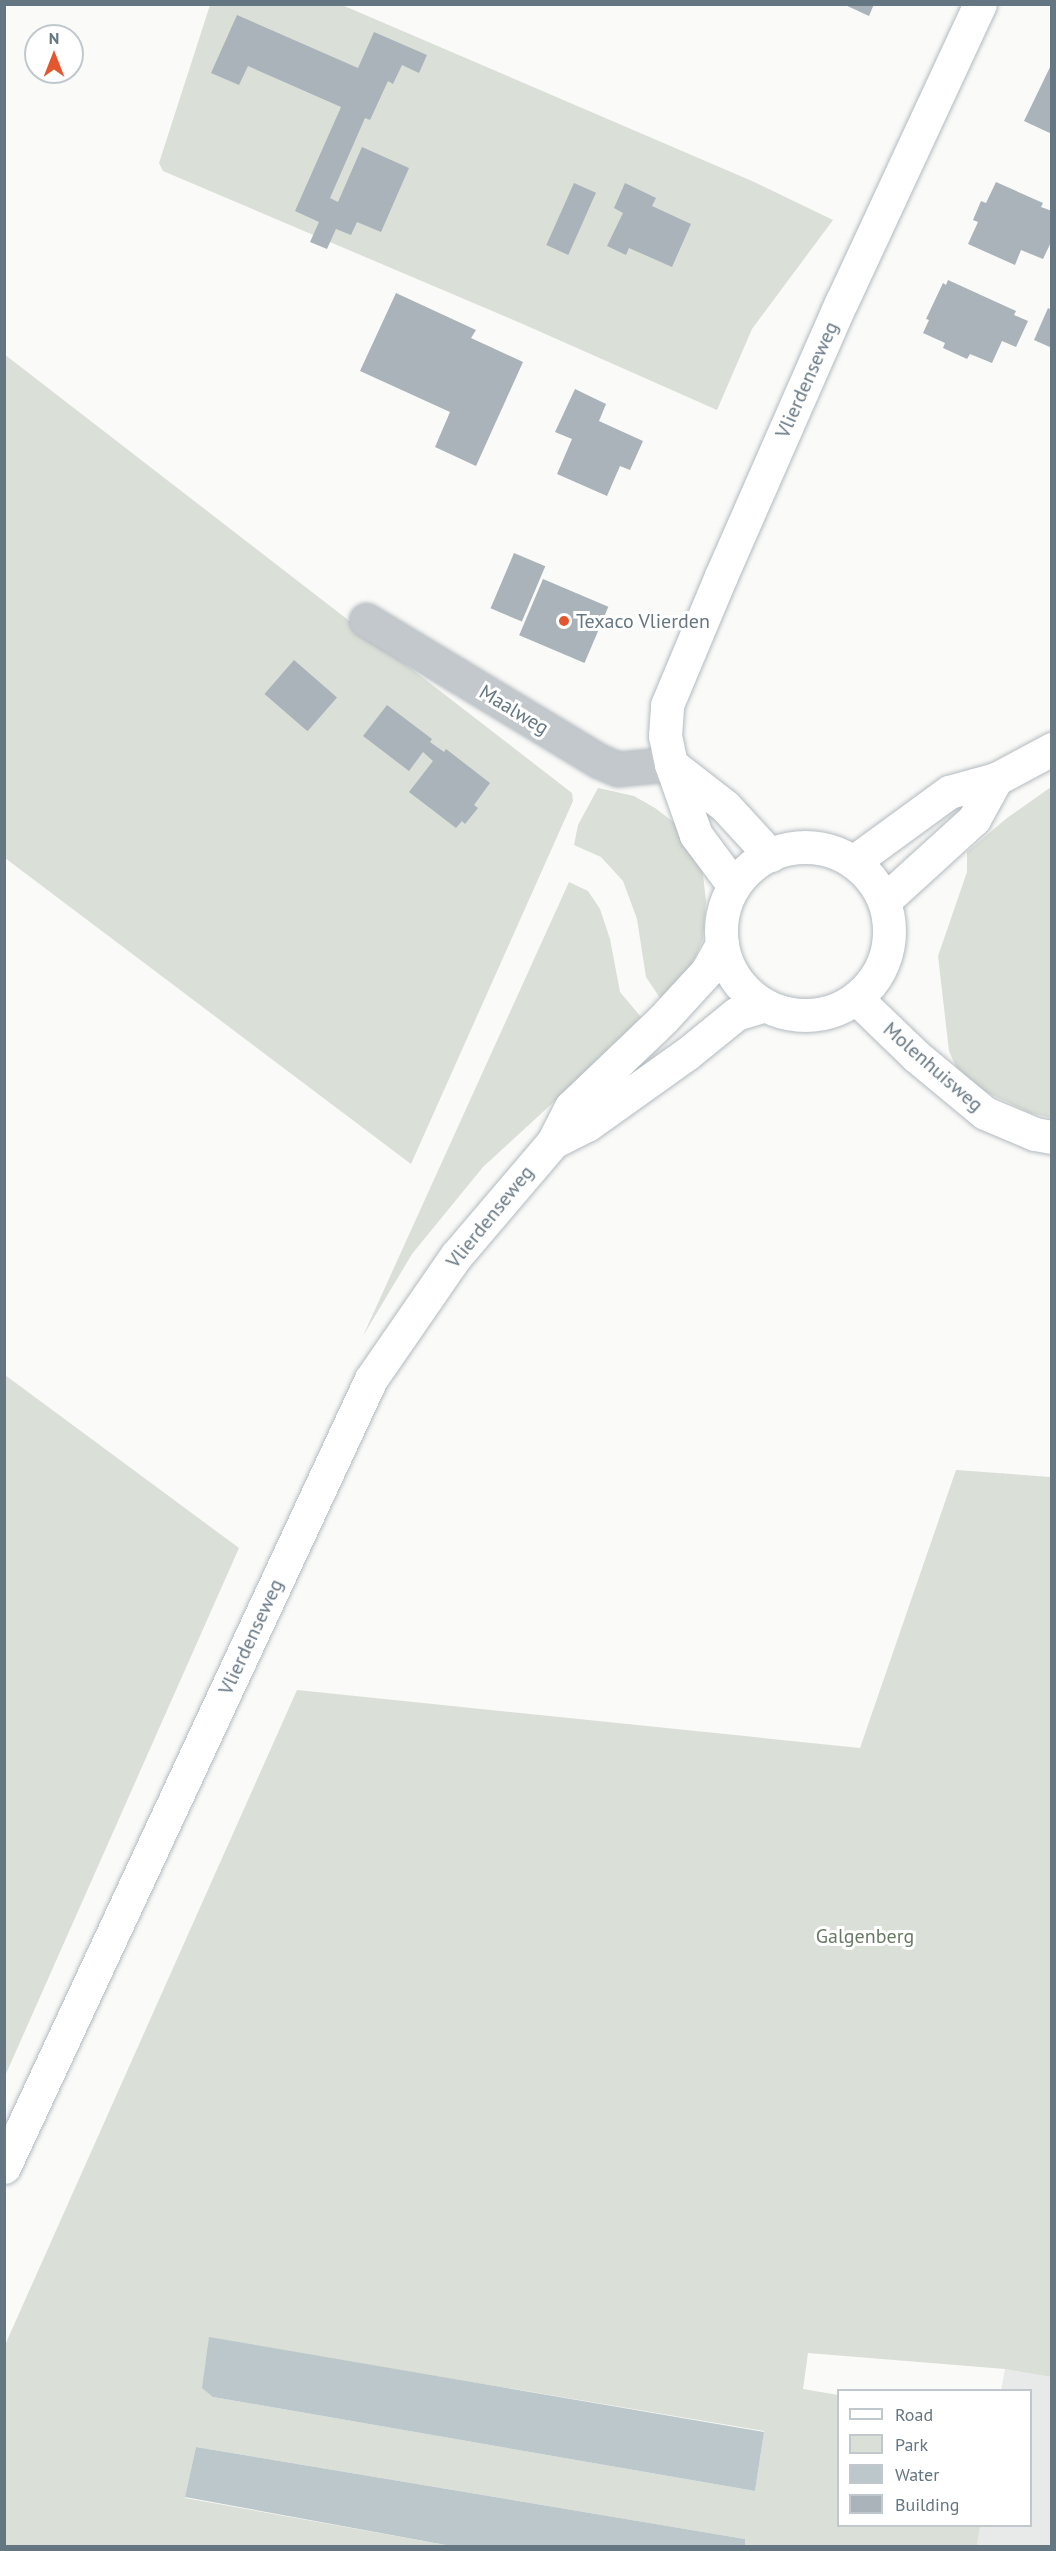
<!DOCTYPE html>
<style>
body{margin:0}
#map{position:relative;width:1056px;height:2551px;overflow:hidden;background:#fafaf8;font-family:"PT Sans",sans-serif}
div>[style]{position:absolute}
.built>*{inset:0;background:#e8e9e9}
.green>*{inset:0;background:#dadfd7}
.water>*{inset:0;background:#bbc7cb}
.building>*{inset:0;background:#aab3b9;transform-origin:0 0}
.roads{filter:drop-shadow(0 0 2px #b3babf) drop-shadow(0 0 2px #b3babf)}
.street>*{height:33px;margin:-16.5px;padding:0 16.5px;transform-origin:16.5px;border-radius:16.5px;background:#c3c8cc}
.secondary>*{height:33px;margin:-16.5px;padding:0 16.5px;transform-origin:16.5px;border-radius:16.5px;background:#fff}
.secondary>.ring{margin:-16.5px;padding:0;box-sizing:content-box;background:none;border:33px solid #fff;border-radius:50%}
.dots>*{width:16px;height:16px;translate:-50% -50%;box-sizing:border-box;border:3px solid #fff;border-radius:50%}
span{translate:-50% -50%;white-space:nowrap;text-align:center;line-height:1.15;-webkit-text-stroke:6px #fff;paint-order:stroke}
.street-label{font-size:20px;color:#657683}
.poi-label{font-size:20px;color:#657683}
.left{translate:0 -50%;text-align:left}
.park-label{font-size:20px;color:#687a64}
.frame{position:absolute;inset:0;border:6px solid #657683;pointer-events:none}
.legend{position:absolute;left:837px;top:2389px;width:195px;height:138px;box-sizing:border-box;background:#fff;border:2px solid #c1c8cd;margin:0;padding:8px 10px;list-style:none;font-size:18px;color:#657683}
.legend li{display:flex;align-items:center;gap:12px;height:30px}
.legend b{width:30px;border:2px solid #c1c8cd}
.north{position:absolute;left:24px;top:24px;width:60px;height:60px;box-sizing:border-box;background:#fff;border:2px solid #c1c8cd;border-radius:50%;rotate:0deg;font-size:16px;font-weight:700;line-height:24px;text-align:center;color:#657683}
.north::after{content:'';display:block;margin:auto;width:21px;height:27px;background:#e4572e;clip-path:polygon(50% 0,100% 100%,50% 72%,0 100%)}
</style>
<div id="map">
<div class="built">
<div style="clip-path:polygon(1005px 2369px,1051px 2377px,1051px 2546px,977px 2546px,980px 2526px,1030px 2526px,1030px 2390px,1001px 2390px)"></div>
</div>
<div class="green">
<div style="clip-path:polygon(210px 5px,342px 5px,752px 181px,833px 220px,752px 329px,717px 410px,525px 325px,163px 171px,159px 163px)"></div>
<div style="clip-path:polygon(4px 354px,572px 793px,573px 801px,411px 1164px,5px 858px)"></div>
<div style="clip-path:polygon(1051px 787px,1051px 1118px,1030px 1113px,973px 1086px,960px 1076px,949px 1051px,938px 956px,967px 872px,967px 852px,1007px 818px)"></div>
<div style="clip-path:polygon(598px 788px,634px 796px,655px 808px,680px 827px,701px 857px,706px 901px,703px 939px,688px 974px,662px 1001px,646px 977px,637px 919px,623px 881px,601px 857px,574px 845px,578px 825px)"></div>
<div style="clip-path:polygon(569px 882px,588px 891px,600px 909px,610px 939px,620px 992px,641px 1017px,592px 1067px,483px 1167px,412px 1254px,363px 1336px)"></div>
<div style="clip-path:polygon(5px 1375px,239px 1548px,5px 2076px)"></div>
<div style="clip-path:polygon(evenodd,956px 1470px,1051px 1477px,1051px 2377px,1005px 2369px,808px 2353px,803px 2389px,838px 2395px,838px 2526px,980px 2526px,977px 2546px,745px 2546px,745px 2539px,196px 2447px,185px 2498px,451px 2546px,5px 2546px,5px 2345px,297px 1690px,860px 1748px,956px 1470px,209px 2338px,764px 2431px,755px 2491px,213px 2397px,209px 2338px)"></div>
</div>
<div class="water">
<div style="clip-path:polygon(209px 2337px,764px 2432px,755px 2491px,213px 2397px,202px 2388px)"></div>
<div style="clip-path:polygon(196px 2447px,745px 2539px,745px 2546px,451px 2546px,185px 2497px)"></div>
</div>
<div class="building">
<div style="clip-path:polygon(843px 4px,874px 4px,869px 16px)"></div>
<div style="clip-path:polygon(237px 15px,358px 68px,374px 32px,427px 55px,419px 73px,402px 65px,393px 84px,388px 81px,370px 120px,365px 118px,330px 198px,338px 202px,362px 147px,409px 168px,381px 232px,357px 222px,351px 235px,336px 229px,327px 249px,310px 242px,319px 222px,295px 211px,341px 107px,248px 66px,239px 85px,211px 73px)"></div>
<div style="clip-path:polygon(1052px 63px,1052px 134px,1024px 121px)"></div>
<div style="clip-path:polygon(996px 182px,1043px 203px,1041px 207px,1052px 211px,1052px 240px,1043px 259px,1021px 250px,1015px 265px,968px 244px,978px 222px,973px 220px,981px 201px,986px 203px)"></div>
<div style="left:574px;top:183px;width:24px;height:68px;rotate:24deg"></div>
<div style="clip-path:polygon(625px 183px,656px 198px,652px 206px,691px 224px,672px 267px,629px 248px,626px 255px,607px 246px,623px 213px,614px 208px)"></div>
<div style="clip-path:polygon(948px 280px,1016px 311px,1014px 315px,1028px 321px,1016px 347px,1002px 341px,992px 363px,970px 354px,967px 359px,943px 348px,945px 343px,923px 333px,929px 320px,926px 319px,943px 283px,946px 285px)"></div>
<div style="clip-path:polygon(396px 293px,476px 330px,471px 338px,523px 362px,476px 466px,435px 447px,450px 412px,360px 371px)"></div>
<div style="clip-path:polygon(1048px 308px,1052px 310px,1052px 348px,1034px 340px)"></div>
<div style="clip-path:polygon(575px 389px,606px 404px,599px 421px,643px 441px,630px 470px,620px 466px,607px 496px,557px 474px,572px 439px,555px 432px)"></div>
<div style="left:514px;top:553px;width:34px;height:60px;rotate:23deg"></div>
<div style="left:543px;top:579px;width:71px;height:61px;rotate:23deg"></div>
<div style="left:294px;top:660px;width:57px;height:45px;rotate:41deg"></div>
<div style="clip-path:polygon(387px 705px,432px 739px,430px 742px,444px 752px,446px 749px,490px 783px,474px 805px,478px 808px,465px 824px,462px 821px,456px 828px,409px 792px,433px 761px,423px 752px,409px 771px,363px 736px)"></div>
</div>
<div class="roads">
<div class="street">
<div style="left:366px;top:620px;width:272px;rotate:31.2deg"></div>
<div style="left:599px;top:761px;width:21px;rotate:23deg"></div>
<div style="left:618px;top:769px;width:53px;rotate:-5.4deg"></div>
</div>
<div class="secondary">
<div style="left:671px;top:764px;width:68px;rotate:37.9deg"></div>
<div style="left:725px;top:806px;width:67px;rotate:47.4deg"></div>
<div class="ring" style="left:721px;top:847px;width:135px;height:135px"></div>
<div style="left:853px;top:862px;width:119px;rotate:-36.1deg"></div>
<div style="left:949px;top:792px;width:49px;rotate:-15.5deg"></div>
<div style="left:996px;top:779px;width:64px;rotate:-28.2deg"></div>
<div style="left:734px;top:886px;width:64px;rotate:-126.7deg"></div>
<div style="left:696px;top:835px;width:75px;rotate:-109.4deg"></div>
<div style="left:671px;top:764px;width:29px;rotate:-102deg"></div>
<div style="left:665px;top:736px;width:31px;rotate:-86deg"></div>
<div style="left:667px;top:705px;width:140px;rotate:-67.3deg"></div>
<div style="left:721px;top:576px;width:300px;rotate:-66.3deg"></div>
<div style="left:842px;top:301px;width:327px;rotate:-65.1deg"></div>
<div style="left:884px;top:901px;width:122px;rotate:-42.3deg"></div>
<div style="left:974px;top:819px;width:46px;rotate:-61.2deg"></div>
<div style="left:856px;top:998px;width:83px;rotate:44deg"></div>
<div style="left:916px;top:1056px;width:89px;rotate:39.6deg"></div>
<div style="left:985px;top:1113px;width:54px;rotate:22.8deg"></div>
<div style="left:1035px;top:1134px;width:17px;rotate:10deg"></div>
<div style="left:553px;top:1142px;width:38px;rotate:-27deg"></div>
<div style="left:587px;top:1125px;width:124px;rotate:-35.5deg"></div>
<div style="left:688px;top:1053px;width:62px;rotate:-39.1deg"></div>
<div style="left:736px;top:1014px;width:30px;rotate:-17deg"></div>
<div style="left:4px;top:2167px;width:869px;rotate:-65.03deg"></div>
<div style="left:371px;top:1379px;width:150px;rotate:-55.4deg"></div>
<div style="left:456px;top:1256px;width:150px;rotate:-49.6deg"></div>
<div style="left:553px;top:1142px;width:39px;rotate:-63deg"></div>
<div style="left:571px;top:1107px;width:127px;rotate:-43.7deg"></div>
<div style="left:663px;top:1019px;width:65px;rotate:-47.5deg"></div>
<div style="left:707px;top:971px;width:31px;rotate:-61deg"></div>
</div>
</div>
<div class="dots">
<div style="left:564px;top:621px;background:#e4572e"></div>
</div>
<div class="street-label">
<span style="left:807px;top:380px;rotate:-66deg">Vlierdenseweg</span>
<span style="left:514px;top:710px;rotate:31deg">Maalweg</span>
<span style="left:933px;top:1067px;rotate:41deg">Molenhuisweg</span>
<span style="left:490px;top:1217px;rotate:-51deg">Vlierdenseweg</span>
<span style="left:251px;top:1637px;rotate:-65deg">Vlierdenseweg</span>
</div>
<div class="poi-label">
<span class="left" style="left:576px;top:621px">Texaco Vlierden</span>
</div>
<div class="park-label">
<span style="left:865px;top:1936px">Galgenberg</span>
</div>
<div class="frame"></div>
<ul class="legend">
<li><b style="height:8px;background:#fff"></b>Road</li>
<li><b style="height:16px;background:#dadfd7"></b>Park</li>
<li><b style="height:16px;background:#bbc7cb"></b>Water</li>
<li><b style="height:16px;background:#aab3b9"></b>Building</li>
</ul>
<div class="north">N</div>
</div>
